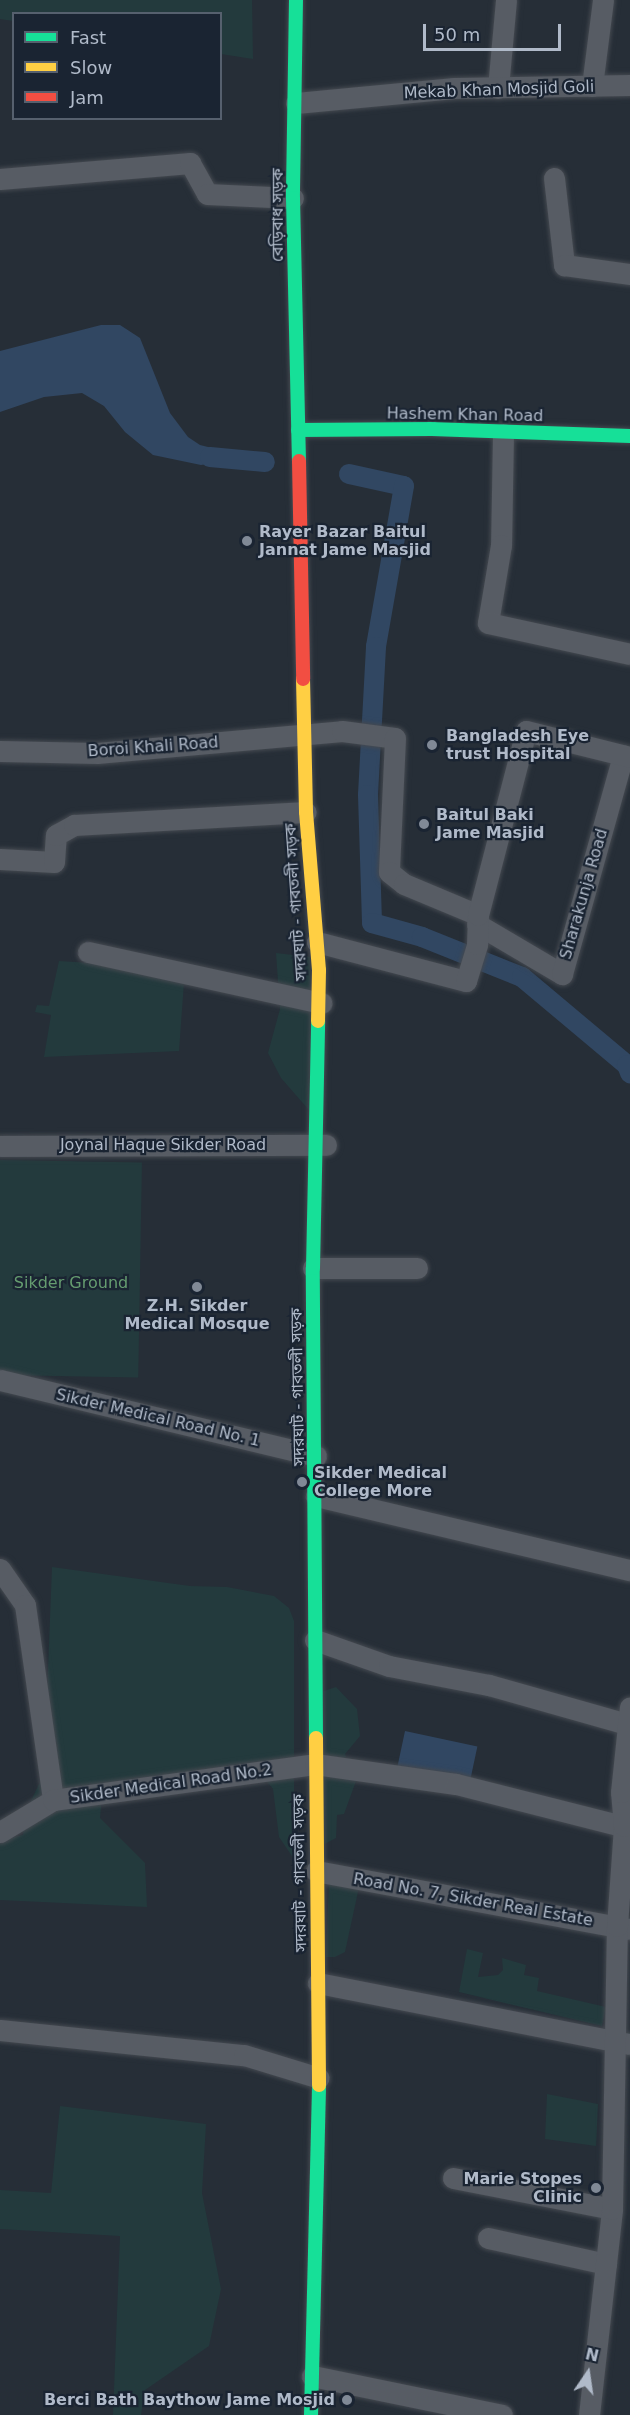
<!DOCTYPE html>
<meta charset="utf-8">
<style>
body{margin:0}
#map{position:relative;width:630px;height:2415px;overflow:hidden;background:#262e37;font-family:"DejaVu Sans","Noto Sans Bengali",sans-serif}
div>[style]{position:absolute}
.green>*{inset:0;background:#233a3d;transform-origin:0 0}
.water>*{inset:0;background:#314762;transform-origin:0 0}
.canal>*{height:20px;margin:-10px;padding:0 10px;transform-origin:10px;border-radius:10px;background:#314762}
.roads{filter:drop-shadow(0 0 2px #444950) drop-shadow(0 0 2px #444950)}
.street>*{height:21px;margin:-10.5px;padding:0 10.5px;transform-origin:10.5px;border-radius:10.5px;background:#575c64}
.fast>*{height:14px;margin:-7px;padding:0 7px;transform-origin:7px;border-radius:7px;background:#16e098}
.slow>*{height:14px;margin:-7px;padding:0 7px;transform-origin:7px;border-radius:7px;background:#ffcf43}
.jam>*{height:14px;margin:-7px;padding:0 7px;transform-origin:7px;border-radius:7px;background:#f24e42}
.dots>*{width:16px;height:16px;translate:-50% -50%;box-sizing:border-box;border:3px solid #1a2432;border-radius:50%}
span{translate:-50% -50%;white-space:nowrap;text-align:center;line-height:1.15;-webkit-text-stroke:4.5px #1a2432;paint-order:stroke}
.street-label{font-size:16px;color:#b0bac9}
.poi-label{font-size:16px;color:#b0bac9;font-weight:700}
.left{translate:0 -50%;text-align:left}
.right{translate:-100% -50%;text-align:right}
.park-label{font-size:16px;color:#659c70}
.legend{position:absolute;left:12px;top:12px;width:210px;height:108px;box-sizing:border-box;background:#1a2432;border:2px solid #56606e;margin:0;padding:8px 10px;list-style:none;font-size:18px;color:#b0bac9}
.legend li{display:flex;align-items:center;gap:12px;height:30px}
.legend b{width:30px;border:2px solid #56606e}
.north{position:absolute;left:558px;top:2343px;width:60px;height:60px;-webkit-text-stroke:4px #1a2432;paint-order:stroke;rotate:13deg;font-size:16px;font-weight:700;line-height:24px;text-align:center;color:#b0bac9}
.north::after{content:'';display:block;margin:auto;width:21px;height:27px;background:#b0bac9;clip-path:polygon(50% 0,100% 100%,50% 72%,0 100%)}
.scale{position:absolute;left:423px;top:24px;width:138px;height:27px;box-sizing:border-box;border:3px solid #b0bac9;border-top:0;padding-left:8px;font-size:18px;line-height:21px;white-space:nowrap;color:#b0bac9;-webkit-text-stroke:4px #1a2432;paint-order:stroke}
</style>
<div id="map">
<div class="green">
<div style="clip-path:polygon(0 0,252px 0,253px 59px,221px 54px,220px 14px,14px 14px,13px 21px,0 19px)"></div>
<div style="clip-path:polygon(276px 953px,310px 957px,315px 1117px,281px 1078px,268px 1053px,280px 1009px)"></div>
<div style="clip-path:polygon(59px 961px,185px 969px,179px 1051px,44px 1057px,51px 1015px,35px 1012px,37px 1005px,49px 1006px)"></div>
<div style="left:0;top:1160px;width:142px;height:215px;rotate:1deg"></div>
<div style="clip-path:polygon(52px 1567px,190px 1586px,227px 1587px,274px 1596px,289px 1608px,294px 1621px,294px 1859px,279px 1837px,273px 1789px,260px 1773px,103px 1786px,100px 1818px,145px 1863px,147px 1907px,0 1900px,0 1840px,23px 1835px,25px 1814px,44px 1773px)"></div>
<div style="clip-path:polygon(336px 1687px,357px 1709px,360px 1736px,345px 1754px,356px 1781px,344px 1814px,337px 1815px,336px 1838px,317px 1848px,318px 1693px)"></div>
<div style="clip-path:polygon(329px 1878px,361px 1878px,345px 1952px,335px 1957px,326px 1957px)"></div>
<div style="clip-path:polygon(467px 1949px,483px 1953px,478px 1977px,498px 1975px,503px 1970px,502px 1958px,526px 1965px,524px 1975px,539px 1978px,537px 1991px,606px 2007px,602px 2026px,459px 1992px)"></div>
<div style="clip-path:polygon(547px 2094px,598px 2104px,596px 2146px,545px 2139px)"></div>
<div style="clip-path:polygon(60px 2106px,206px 2124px,202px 2193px,221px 2289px,209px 2346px,145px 2390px,141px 2415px,113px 2415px,120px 2236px,0 2229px,0 2190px,51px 2193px)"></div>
</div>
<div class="water">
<div style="clip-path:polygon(101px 325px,120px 325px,140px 338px,170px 413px,188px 437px,200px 445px,232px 453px,237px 459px,201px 465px,153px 455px,125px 432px,104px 406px,82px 393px,44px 397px,0 412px,0 351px)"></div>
<div style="left:405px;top:1731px;width:74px;height:36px;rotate:12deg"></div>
</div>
<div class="canal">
<div style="left:210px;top:457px;width:55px;rotate:5.2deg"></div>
<div style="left:349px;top:474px;width:56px;rotate:12.3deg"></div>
<div style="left:404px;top:486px;width:163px;rotate:99.9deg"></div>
<div style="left:376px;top:647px;width:148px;rotate:93.1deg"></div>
<div style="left:368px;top:795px;width:128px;rotate:88.2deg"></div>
<div style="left:372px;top:923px;width:52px;rotate:15.6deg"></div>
<div style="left:422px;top:937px;width:108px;rotate:21.8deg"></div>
<div style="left:522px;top:977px;width:137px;rotate:40deg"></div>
<div style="left:627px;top:1065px;width:9px;rotate:69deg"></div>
</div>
<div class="roads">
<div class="street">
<div style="left:592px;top:86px;width:87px;rotate:-82.7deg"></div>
<div style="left:498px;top:88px;width:88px;rotate:-84.8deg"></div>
<div style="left:296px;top:103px;width:159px;rotate:-5.4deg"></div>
<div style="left:454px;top:88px;width:176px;rotate:-1deg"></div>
<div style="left:554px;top:178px;width:88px;rotate:83.4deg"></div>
<div style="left:564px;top:265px;width:67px;rotate:7.8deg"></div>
<div style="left:0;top:179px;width:191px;rotate:-4.8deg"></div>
<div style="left:190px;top:163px;width:35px;rotate:61deg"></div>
<div style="left:207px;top:194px;width:86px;rotate:2.7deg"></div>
<div style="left:503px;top:434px;width:111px;rotate:91deg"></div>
<div style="left:501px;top:545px;width:79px;rotate:99.5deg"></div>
<div style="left:488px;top:623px;width:145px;rotate:12.3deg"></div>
<div style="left:0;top:751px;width:97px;rotate:1.2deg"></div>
<div style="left:97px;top:753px;width:246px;rotate:-5.1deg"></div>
<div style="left:342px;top:731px;width:53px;rotate:7.5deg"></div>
<div style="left:395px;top:738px;width:134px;rotate:92.6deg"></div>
<div style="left:389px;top:872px;width:19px;rotate:39deg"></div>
<div style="left:404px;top:884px;width:80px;rotate:22.7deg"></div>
<div style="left:0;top:859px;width:54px;rotate:3.2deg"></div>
<div style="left:54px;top:862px;width:27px;rotate:-86deg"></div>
<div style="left:56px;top:835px;width:21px;rotate:-29deg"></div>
<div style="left:74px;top:825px;width:232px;rotate:-3.2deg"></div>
<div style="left:477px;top:924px;width:99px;rotate:30.5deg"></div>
<div style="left:562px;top:974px;width:227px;rotate:-74.4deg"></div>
<div style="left:317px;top:942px;width:154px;rotate:14.7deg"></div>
<div style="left:466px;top:981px;width:39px;rotate:-73deg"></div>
<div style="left:477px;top:944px;width:29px;rotate:-88deg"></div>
<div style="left:478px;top:915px;width:190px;rotate:-75.4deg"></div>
<div style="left:526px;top:731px;width:107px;rotate:14deg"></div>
<div style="left:88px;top:952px;width:239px;rotate:12.3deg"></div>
<div style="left:0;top:1146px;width:326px;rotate:-0.2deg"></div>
<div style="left:313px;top:1268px;width:104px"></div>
<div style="left:0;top:1380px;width:325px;rotate:13.5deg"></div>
<div style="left:316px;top:1496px;width:323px;rotate:13.3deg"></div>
<div style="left:0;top:1569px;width:44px;rotate:55.2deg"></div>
<div style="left:25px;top:1605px;width:197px;rotate:81.8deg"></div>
<div style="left:315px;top:1640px;width:78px;rotate:19.4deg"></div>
<div style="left:389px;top:1666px;width:102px;rotate:10.8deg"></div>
<div style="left:489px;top:1685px;width:147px;rotate:15.8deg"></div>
<div style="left:0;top:1832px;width:62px;rotate:-31.1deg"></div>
<div style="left:53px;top:1800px;width:264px;rotate:-7.8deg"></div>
<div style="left:315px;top:1764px;width:142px;rotate:8.1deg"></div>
<div style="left:456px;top:1784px;width:179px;rotate:14.2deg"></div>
<div style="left:316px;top:1871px;width:318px;rotate:10.5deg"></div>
<div style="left:318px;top:1983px;width:317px;rotate:11.1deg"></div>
<div style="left:0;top:2030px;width:245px;rotate:5.9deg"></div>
<div style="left:244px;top:2055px;width:78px;rotate:17deg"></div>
<div style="left:453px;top:2178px;width:162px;rotate:11deg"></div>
<div style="left:488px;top:2238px;width:121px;rotate:12.4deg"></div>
<div style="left:312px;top:2376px;width:194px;rotate:11.6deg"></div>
<div style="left:589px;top:2415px;width:207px;rotate:-83.6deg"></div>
<div style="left:612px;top:2209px;width:283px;rotate:-89deg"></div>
<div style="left:617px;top:1926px;width:100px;rotate:-86deg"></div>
<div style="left:624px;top:1826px;width:34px;rotate:-95deg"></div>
<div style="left:621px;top:1792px;width:85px;rotate:-84deg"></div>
</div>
<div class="fast">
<div style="left:296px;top:0;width:198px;rotate:90.9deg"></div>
<div style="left:293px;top:198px;width:263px;rotate:88.7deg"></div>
<div style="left:298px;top:430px;width:134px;rotate:-0.4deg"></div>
<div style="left:432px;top:429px;width:198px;rotate:2deg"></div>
<div style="left:316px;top:1738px;width:470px;rotate:-90.4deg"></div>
<div style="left:313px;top:1268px;width:247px;rotate:-88.8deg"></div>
<div style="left:311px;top:2415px;width:330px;rotate:-88.6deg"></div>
</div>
<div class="slow">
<div style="left:303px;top:679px;width:133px;rotate:88.7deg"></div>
<div style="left:306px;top:812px;width:159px;rotate:85.3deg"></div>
<div style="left:319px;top:970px;width:51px;rotate:91.1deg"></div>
<div style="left:316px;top:1738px;width:347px;rotate:89.5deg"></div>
</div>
<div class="jam">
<div style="left:299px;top:461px;width:218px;rotate:88.9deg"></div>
</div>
</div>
<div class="dots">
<div style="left:247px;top:541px;background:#808996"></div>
<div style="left:432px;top:745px;background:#808996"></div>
<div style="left:424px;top:824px;background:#808996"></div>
<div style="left:197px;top:1287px;background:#808996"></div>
<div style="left:302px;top:1482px;background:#808996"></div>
<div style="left:596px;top:2188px;background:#808996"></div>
<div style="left:347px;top:2400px;background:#808996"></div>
</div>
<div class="street-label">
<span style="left:499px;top:90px;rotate:-2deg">Mekab Khan Mosjid Goli</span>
<span style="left:278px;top:215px;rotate:-90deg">বেড়িবাধ সড়ক</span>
<span style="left:465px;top:415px;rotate:1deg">Hashem Khan Road</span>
<span style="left:153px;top:747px;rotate:-4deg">Boroi Khali Road</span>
<span style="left:584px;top:894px;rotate:-74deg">Sharakunja Road</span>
<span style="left:296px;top:902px;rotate:-94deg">সদরঘাট - গাবতলী সড়ক</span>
<span style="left:163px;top:1145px">Joynal Haque Sikder Road</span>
<span style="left:298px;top:1387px;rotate:-91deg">সদরঘাট - গাবতলী সড়ক</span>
<span style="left:158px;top:1418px;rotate:13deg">Sikder Medical Road No. 1</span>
<span style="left:171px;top:1784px;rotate:-8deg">Sikder Medical Road No.2</span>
<span style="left:300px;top:1873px;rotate:-91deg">সদরঘাট - গাবতলী সড়ক</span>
<span style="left:473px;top:1900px;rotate:10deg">Road No. 7, Sikder Real Estate</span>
</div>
<div class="poi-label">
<span class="left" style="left:259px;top:541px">Rayer Bazar Baitul<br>Jannat Jame Masjid</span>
<span class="left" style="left:446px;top:745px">Bangladesh Eye<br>trust Hospital</span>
<span class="left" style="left:436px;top:824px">Baitul Baki<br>Jame Masjid</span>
<span style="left:197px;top:1315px">Z.H. Sikder<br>Medical Mosque</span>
<span class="left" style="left:314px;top:1482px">Sikder Medical<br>College More</span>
<span class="right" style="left:582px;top:2188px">Marie Stopes<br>Clinic</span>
<span class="right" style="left:335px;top:2400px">Berci Bath Baythow Jame Mosjid</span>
</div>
<div class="park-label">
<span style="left:71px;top:1283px">Sikder Ground</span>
</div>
<ul class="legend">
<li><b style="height:8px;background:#16e098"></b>Fast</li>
<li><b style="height:8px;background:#ffcf43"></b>Slow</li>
<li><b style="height:8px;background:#f24e42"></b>Jam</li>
</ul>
<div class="north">N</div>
<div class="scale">50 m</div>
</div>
